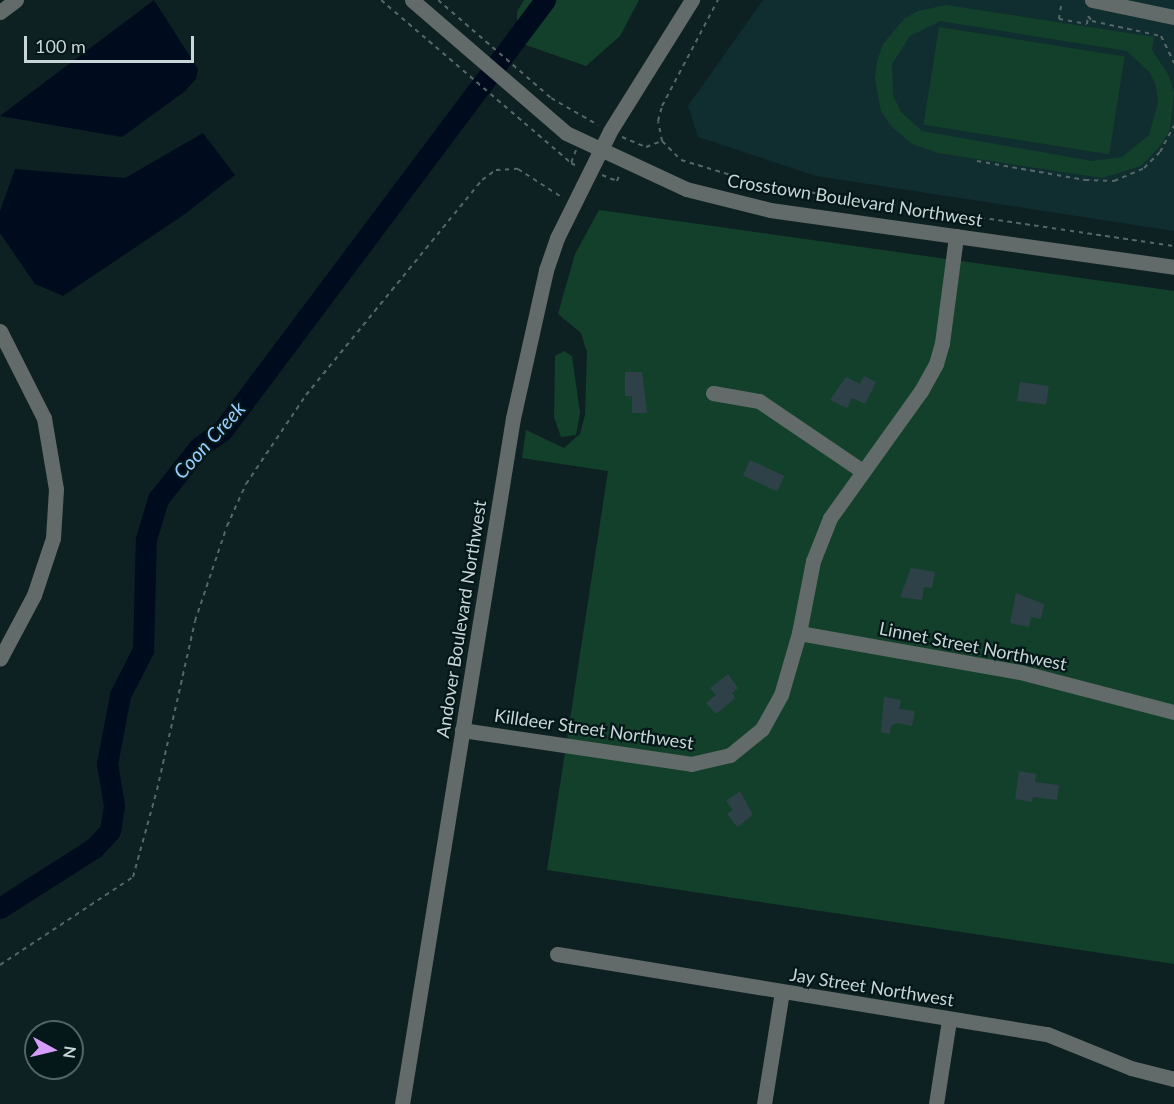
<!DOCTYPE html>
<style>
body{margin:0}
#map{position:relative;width:1174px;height:1104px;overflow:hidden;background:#0e2122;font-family:Lato,sans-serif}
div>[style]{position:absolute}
.built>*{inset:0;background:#102d2f}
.green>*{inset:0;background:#13402b;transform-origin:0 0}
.water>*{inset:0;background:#000b1d}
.river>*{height:21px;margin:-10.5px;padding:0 10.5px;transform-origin:10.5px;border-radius:10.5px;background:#000b1d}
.building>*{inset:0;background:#2f4148;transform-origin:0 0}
.path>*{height:2px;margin-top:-1px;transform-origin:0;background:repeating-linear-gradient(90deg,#576768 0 4.5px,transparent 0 9px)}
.minor>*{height:15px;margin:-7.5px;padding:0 7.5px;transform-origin:7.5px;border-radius:7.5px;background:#626b69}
span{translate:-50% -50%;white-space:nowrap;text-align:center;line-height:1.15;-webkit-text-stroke:4.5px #051819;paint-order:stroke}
.street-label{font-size:18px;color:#c9d5d6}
.water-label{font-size:20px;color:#97ceff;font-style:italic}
.north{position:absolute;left:24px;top:1020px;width:60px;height:60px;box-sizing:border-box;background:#051819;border:2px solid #536465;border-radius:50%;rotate:98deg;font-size:16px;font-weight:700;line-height:24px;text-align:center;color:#c9d5d6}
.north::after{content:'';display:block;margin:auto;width:21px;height:27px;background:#d49cfb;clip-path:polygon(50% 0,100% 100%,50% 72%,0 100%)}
.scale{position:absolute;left:24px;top:36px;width:170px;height:27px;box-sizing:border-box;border:3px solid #c9d5d6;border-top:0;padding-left:8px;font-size:18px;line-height:21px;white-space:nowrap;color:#c9d5d6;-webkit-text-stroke:4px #051819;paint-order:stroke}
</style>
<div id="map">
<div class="built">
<div style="clip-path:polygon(763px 0,1174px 0,1174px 231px,816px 176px,698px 137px,688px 106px)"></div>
</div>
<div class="green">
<div style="clip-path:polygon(524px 0,639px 0,620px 36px,586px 66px,517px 42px,517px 12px)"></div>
<div style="clip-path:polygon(evenodd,946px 5px,1154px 37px,1152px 50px,1169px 76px,1174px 93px,1170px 129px,1162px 144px,1141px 166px,1102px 178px,938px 153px,912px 144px,891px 126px,881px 111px,875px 79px,877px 61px,883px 44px,904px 19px,918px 11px,946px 5px,940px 21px,1127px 51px,1150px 73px,1156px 86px,1158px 103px,1149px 135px,1122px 157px,1092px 161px,922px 131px,901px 112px,893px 95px,892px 64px,910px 36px,940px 21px)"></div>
<div style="left:939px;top:27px;width:188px;height:99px;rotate:9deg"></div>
<div style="clip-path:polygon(599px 210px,1174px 291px,1174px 964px,547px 870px,608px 471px,522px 458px,526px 430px,564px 448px,580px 434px,585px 415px,587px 352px,581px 333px,558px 314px,575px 254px)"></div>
<div style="clip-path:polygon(564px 351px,572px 356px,580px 413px,576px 435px,561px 437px,554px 417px,555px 364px,555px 356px)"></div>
</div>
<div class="water">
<div style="clip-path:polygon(154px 0,198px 69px,196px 79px,184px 92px,122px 137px,0 116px)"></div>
<div style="clip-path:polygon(203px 133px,235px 175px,185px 214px,63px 296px,35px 284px,0 233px,0 211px,15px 169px,125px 178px)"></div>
</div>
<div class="river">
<div style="left:0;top:908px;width:112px;rotate:-32.6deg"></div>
<div style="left:94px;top:848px;width:23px;rotate:-47deg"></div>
<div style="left:110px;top:831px;width:26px;rotate:-81deg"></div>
<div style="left:114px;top:805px;width:42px;rotate:-99.7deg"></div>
<div style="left:107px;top:764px;width:70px;rotate:-79.3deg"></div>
<div style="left:120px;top:695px;width:51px;rotate:-62.9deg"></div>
<div style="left:143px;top:650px;width:111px;rotate:-88.5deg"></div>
<div style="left:146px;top:539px;width:42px;rotate:-73.3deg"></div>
<div style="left:158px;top:499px;width:66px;rotate:-51.7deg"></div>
<div style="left:199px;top:447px;width:28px;rotate:-35deg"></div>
<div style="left:222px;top:431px;width:539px;rotate:-53.15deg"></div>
</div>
<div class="building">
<div style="clip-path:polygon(625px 372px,642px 372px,647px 413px,632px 413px,632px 396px,625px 396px)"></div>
<div style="clip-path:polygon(864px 376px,876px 382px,865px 404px,852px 398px,847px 408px,830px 400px,846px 377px,860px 384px)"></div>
<div style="left:1020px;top:382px;width:29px;height:19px;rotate:8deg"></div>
<div style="left:750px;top:460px;width:38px;height:17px;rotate:25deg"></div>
<div style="clip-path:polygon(911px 568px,935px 572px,932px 588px,924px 587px,922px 600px,900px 597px)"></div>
<div style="clip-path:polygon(1016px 593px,1044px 604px,1041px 619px,1031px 617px,1029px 627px,1010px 623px)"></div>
<div style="clip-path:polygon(728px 674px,738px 688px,732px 693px,735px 698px,716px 714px,706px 703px,716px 695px,710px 688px)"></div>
<div style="clip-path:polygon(884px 697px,901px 700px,899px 709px,915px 711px,912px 726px,897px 723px,891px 726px,890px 734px,881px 732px)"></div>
<div style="clip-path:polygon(1019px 771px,1036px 774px,1035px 782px,1059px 785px,1057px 800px,1033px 797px,1032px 802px,1015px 799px)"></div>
<div style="clip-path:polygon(740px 791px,753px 815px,737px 827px,727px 814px,733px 810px,726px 801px)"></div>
</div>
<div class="path">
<div style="left:381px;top:0;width:250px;rotate:40.6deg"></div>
<div style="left:438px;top:0;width:150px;rotate:40.9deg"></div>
<div style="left:551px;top:98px;width:54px;rotate:29.9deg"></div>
<div style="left:1061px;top:6px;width:13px;rotate:99deg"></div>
<div style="left:1059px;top:19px;width:28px;rotate:10deg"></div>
<div style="left:1087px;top:24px;width:8px;rotate:-83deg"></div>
<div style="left:1088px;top:16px;width:6px;rotate:51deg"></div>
<div style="left:1092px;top:21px;width:71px;rotate:12.3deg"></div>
<div style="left:1161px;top:36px;width:30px;rotate:64deg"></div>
<div style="left:622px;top:137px;width:26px;rotate:23deg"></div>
<div style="left:646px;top:147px;width:17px;rotate:-21deg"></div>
<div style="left:662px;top:141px;width:27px;rotate:45deg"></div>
<div style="left:681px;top:160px;width:90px;rotate:16.8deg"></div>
<div style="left:767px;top:186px;width:411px;rotate:8.4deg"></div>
<div style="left:662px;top:141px;width:20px;rotate:-101deg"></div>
<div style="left:658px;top:121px;width:16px;rotate:-75deg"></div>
<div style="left:662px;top:106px;width:120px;rotate:-62.2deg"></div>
<div style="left:576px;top:150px;width:14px;rotate:111deg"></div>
<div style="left:571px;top:163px;width:7px;rotate:27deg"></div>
<div style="left:977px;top:161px;width:110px;rotate:10deg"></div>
<div style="left:1085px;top:180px;width:29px;rotate:2deg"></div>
<div style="left:1114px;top:181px;width:33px;rotate:-23deg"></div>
<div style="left:1144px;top:168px;width:23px;rotate:-45deg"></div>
<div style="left:1160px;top:152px;width:30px;rotate:-62deg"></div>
<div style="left:602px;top:175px;width:16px;rotate:22deg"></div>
<div style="left:617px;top:181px;width:9px;rotate:-69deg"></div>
<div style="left:0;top:965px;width:159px;rotate:-33.5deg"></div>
<div style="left:133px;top:877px;width:90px;rotate:-74.6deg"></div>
<div style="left:157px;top:790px;width:173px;rotate:-77.3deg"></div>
<div style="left:195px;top:621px;width:100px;rotate:-71.4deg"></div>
<div style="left:227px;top:526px;width:46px;rotate:-65.7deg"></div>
<div style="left:246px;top:484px;width:107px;rotate:-56deg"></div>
<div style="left:306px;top:395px;width:278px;rotate:-50.7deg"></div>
<div style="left:482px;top:180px;width:17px;rotate:-36deg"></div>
<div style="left:496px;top:170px;width:22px;rotate:-3deg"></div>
<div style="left:518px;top:169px;width:54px;rotate:32.8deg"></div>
</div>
<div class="minor">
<div style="left:412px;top:0;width:203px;rotate:40.8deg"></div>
<div style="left:566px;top:133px;width:132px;rotate:25deg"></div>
<div style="left:686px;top:189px;width:87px;rotate:14deg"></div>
<div style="left:770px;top:210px;width:408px;rotate:8deg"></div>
<div style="left:1092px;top:0;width:84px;rotate:11.7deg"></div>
<div style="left:0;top:12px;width:20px;rotate:-37deg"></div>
<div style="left:0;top:331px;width:97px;rotate:63.2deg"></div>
<div style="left:44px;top:418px;width:72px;rotate:80.4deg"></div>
<div style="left:56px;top:489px;width:49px;rotate:93.5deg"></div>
<div style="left:53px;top:538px;width:60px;rotate:108.4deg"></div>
<div style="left:34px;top:595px;width:72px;rotate:118deg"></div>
<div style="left:713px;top:393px;width:47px;rotate:9.9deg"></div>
<div style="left:759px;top:401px;width:123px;rotate:34.1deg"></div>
<div style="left:799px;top:633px;width:224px;rotate:10deg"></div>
<div style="left:1020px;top:672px;width:159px;rotate:14.6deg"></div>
<div style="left:462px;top:730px;width:232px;rotate:8.4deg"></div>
<div style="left:691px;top:764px;width:40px;rotate:-13deg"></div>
<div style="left:730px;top:755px;width:41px;rotate:-39.1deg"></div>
<div style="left:762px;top:729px;width:39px;rotate:-61deg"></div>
<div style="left:781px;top:695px;width:65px;rotate:-73.8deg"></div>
<div style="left:799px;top:633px;width:73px;rotate:-79deg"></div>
<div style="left:813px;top:561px;width:46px;rotate:-68.4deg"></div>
<div style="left:830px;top:518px;width:156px;rotate:-54.4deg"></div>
<div style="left:921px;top:391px;width:31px;rotate:-61deg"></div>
<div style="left:936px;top:364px;width:22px;rotate:-74deg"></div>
<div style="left:942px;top:343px;width:108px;rotate:-82.5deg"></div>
<div style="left:557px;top:954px;width:496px;rotate:9.3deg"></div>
<div style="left:1047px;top:1034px;width:91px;rotate:22deg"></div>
<div style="left:1131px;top:1068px;width:44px;rotate:14.3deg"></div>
<div style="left:402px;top:1104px;width:695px;rotate:-80.81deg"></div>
<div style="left:513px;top:418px;width:152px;rotate:-77.4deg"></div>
<div style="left:546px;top:270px;width:34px;rotate:-71deg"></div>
<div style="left:557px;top:238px;width:119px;rotate:-63.6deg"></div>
<div style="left:610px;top:131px;width:155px;rotate:-58deg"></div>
<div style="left:764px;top:1104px;width:113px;rotate:-80.9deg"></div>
<div style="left:936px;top:1104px;width:85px;rotate:-81.2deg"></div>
</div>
<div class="street-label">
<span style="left:855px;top:200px;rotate:9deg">Crosstown Boulevard Northwest</span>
<span style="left:461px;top:619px;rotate:-81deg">Andover Boulevard Northwest</span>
<span style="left:973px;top:646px;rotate:11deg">Linnet Street Northwest</span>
<span style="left:594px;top:729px;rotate:8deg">Killdeer Street Northwest</span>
<span style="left:872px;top:987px;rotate:9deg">Jay Street Northwest</span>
</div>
<div class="water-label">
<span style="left:209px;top:440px;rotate:-48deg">Coon Creek</span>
</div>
<div class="north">N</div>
<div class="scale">100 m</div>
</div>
